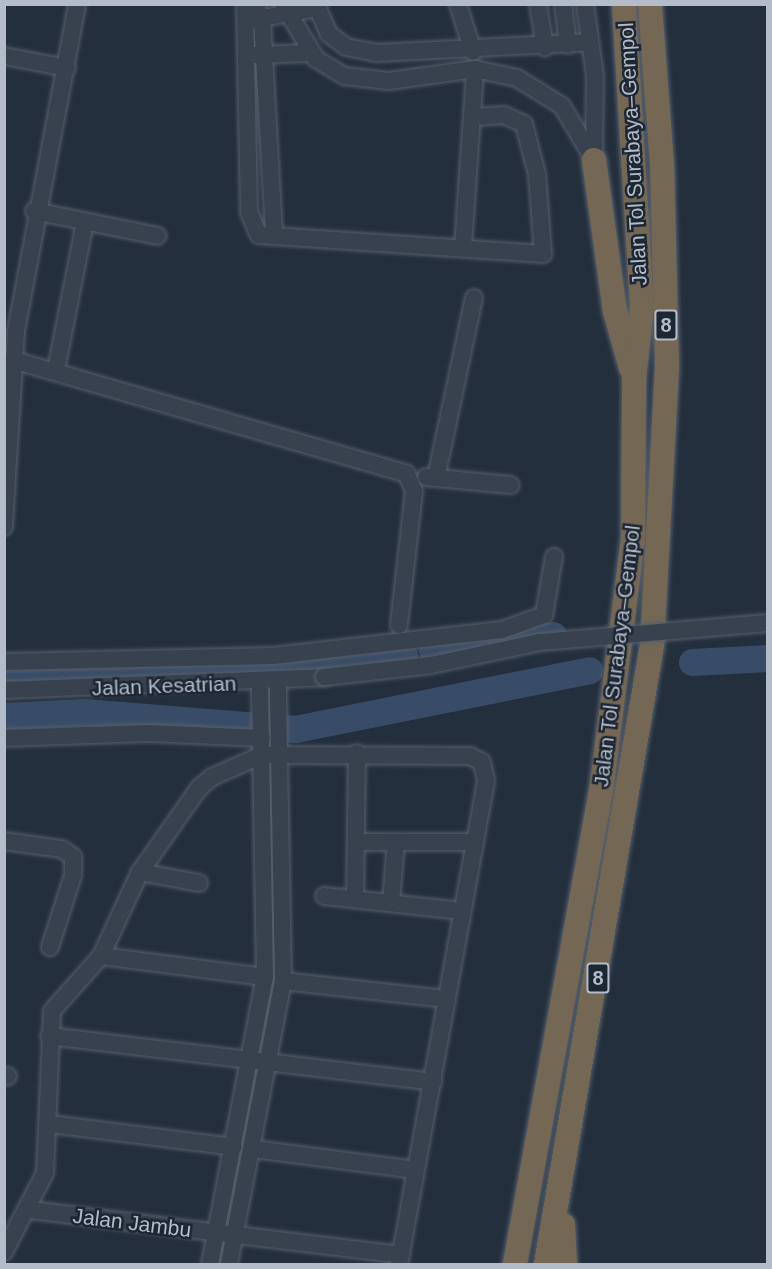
<!DOCTYPE html>
<meta charset="utf-8">
<style>
body{margin:0}
#map{position:relative;width:772px;height:1269px;overflow:hidden;background:#242f3e;font-family:Helvetica,sans-serif}
div>[style]{position:absolute}
.river>*{height:27px;margin:-13.5px;padding:0 13.5px;transform-origin:13.5px;border-radius:13.5px;background:#394c67}
.roads{filter:drop-shadow(0 0 2px #565f6c) drop-shadow(0 0 2px #565f6c)}
.minor>*{height:16px;margin:-8px;padding:0 8px;transform-origin:8px;border-radius:8px;background:#38414e}
.highway>*{height:24px;margin:-12px;padding:0 12px;transform-origin:12px;border-radius:12px;background:#746855}
.bridges{filter:drop-shadow(0 0 2px #565f6c) drop-shadow(0 0 2px #565f6c)}
.minor-bridge>*{height:16px;margin:-8px;padding:0 8px;transform-origin:8px;border-radius:8px;background:#38414e}
span{translate:-50% -50%;white-space:nowrap;text-align:center;line-height:1.15;-webkit-text-stroke:5px #1d2633;paint-order:stroke}
.shield-label span{padding:2px 4px;background:#1d2633;border:2px solid;border-radius:4px;-webkit-text-stroke-width:0}
.shield-label{font-size:20px;color:#b4bcc9;font-weight:700}
.street-label{font-size:21px;color:#b4bcc9}
.frame{position:absolute;inset:0;border:6px solid #b4bcc9;pointer-events:none}
</style>
<div id="map">
<div class="river">
<div style="left:432px;top:650px;width:122px;rotate:-7.1deg"></div>
<div style="left:692px;top:662px;width:76px;rotate:-3deg"></div>
<div style="left:15px;top:672px;width:253px;rotate:-0.9deg"></div>
<div style="left:268px;top:668px;width:137px;rotate:-5deg"></div>
<div style="left:4px;top:716px;width:80px;rotate:-2.9deg"></div>
<div style="left:84px;top:712px;width:212px;rotate:4.6deg"></div>
<div style="left:295px;top:729px;width:300px;rotate:-11.3deg"></div>
</div>
<div class="roads">
<div class="minor">
<div style="left:245px;top:4px;width:208px;rotate:88.9deg"></div>
<div style="left:249px;top:212px;width:25px;rotate:67deg"></div>
<div style="left:259px;top:235px;width:285px;rotate:3.8deg"></div>
<div style="left:543px;top:254px;width:80px;rotate:-94.3deg"></div>
<div style="left:537px;top:174px;width:52px;rotate:-104.6deg"></div>
<div style="left:524px;top:124px;width:22px;rotate:-156deg"></div>
<div style="left:504px;top:115px;width:32px;rotate:176deg"></div>
<div style="left:255px;top:4px;width:17px;rotate:65deg"></div>
<div style="left:262px;top:19px;width:217px;rotate:86.8deg"></div>
<div style="left:283px;top:4px;width:64px;rotate:59deg"></div>
<div style="left:316px;top:59px;width:33px;rotate:31deg"></div>
<div style="left:344px;top:76px;width:45px;rotate:6.3deg"></div>
<div style="left:389px;top:81px;width:87px;rotate:-7.9deg"></div>
<div style="left:475px;top:69px;width:43px;rotate:12.1deg"></div>
<div style="left:517px;top:78px;width:53px;rotate:31.9deg"></div>
<div style="left:562px;top:106px;width:63px;rotate:59.3deg"></div>
<div style="left:316px;top:4px;width:33px;rotate:67deg"></div>
<div style="left:329px;top:34px;width:21px;rotate:37deg"></div>
<div style="left:346px;top:47px;width:31px;rotate:11deg"></div>
<div style="left:376px;top:53px;width:214px;rotate:-2.9deg"></div>
<div style="left:458px;top:4px;width:50px;rotate:72.6deg"></div>
<div style="left:538px;top:4px;width:44px;rotate:80.8deg"></div>
<div style="left:563px;top:4px;width:41px;rotate:83deg"></div>
<div style="left:585px;top:4px;width:73px;rotate:82.1deg"></div>
<div style="left:595px;top:76px;width:83px;rotate:90.7deg"></div>
<div style="left:251px;top:20px;width:67px;rotate:-10.3deg"></div>
<div style="left:255px;top:55px;width:56px;rotate:-2deg"></div>
<div style="left:4px;top:56px;width:64px;rotate:10.8deg"></div>
<div style="left:34px;top:211px;width:126px;rotate:11.4deg"></div>
<div style="left:463px;top:247px;width:178px;rotate:-86.1deg"></div>
<div style="left:13px;top:360px;width:410px;rotate:16.1deg"></div>
<div style="left:407px;top:474px;width:18px;rotate:68deg"></div>
<div style="left:414px;top:491px;width:135px;rotate:96.4deg"></div>
<div style="left:56px;top:370px;width:151px;rotate:-78.9deg"></div>
<div style="left:426px;top:477px;width:85px;rotate:5.4deg"></div>
<div style="left:436px;top:478px;width:184px;rotate:-78.1deg"></div>
<div style="left:4px;top:527px;width:196px;rotate:-86.5deg"></div>
<div style="left:16px;top:331px;width:333px;rotate:-79.4deg"></div>
<div style="left:4px;top:662px;width:269px;rotate:-1.3deg"></div>
<div style="left:273px;top:656px;width:230px;rotate:-6.5deg"></div>
<div style="left:502px;top:630px;width:45px;rotate:-19.7deg"></div>
<div style="left:544px;top:615px;width:59px;rotate:-80.2deg"></div>
<div style="left:4px;top:690px;width:320px;rotate:-2.3deg"></div>
<div style="left:4px;top:738px;width:144px;rotate:-2deg"></div>
<div style="left:148px;top:733px;width:114px;rotate:2.5deg"></div>
<div style="left:4px;top:841px;width:59px;rotate:7.9deg"></div>
<div style="left:62px;top:849px;width:14px;rotate:36deg"></div>
<div style="left:73px;top:857px;width:18px;rotate:90deg"></div>
<div style="left:73px;top:875px;width:76px;rotate:107.7deg"></div>
<div style="left:356px;top:842px;width:119px"></div>
<div style="left:140px;top:872px;width:60px;rotate:10.6deg"></div>
<div style="left:324px;top:896px;width:139px;rotate:6.2deg"></div>
<div style="left:355px;top:899px;width:146px;rotate:-89.2deg"></div>
<div style="left:391px;top:902px;width:60px;rotate:-85.2deg"></div>
<div style="left:101px;top:956px;width:165px;rotate:7.3deg"></div>
<div style="left:283px;top:981px;width:165px;rotate:6.3deg"></div>
<div style="left:49px;top:1036px;width:387px;rotate:6.8deg"></div>
<div style="left:4px;top:1077px;width:4px;rotate:-14deg"></div>
<div style="left:50px;top:1124px;width:185px;rotate:7.1deg"></div>
<div style="left:254px;top:1149px;width:163px;rotate:7.4deg"></div>
<div style="left:30px;top:1210px;width:374px;rotate:6.9deg"></div>
<div style="left:4px;top:1252px;width:89px;rotate:-62.6deg"></div>
<div style="left:45px;top:1173px;width:162px;rotate:-87.5deg"></div>
<div style="left:52px;top:1011px;width:74px;rotate:-48.3deg"></div>
<div style="left:101px;top:956px;width:93px;rotate:-65.1deg"></div>
<div style="left:140px;top:872px;width:103px;rotate:-54.9deg"></div>
<div style="left:199px;top:788px;width:17px;rotate:-40deg"></div>
<div style="left:212px;top:777px;width:55px;rotate:-23.7deg"></div>
<div style="left:262px;top:755px;width:208px;rotate:0.3deg"></div>
<div style="left:470px;top:756px;width:13px;rotate:27deg"></div>
<div style="left:482px;top:762px;width:19px;rotate:78deg"></div>
<div style="left:486px;top:781px;width:491px;rotate:100.2deg"></div>
<div style="left:210px;top:1264px;width:292px;rotate:-79.2deg"></div>
<div style="left:265px;top:977px;width:295px;rotate:-91deg"></div>
<div style="left:229px;top:1264px;width:288px;rotate:-79.2deg"></div>
<div style="left:283px;top:981px;width:300px;rotate:-91deg"></div>
</div>
<div class="highway">
<div style="left:594px;top:160px;width:152px;rotate:82.1deg"></div>
<div style="left:615px;top:311px;width:59px;rotate:74.3deg"></div>
<div style="left:563px;top:1225px;width:39px;rotate:87deg"></div>
<div style="left:515px;top:1264px;width:480px;rotate:-79.7deg"></div>
<div style="left:601px;top:792px;width:254px;rotate:-82.8deg"></div>
<div style="left:633px;top:540px;width:161px;rotate:-89.6deg"></div>
<div style="left:634px;top:379px;width:71px;rotate:-83.6deg"></div>
<div style="left:642px;top:308px;width:305px;rotate:-93.4deg"></div>
<div style="left:546px;top:1264px;width:628px;rotate:-80.28deg"></div>
<div style="left:652px;top:645px;width:279px;rotate:-86.9deg"></div>
<div style="left:667px;top:366px;width:201px;rotate:-91.4deg"></div>
<div style="left:662px;top:165px;width:161px;rotate:-94.3deg"></div>
</div>
</div>
<div class="bridges">
<div class="minor-bridge">
<div style="left:324px;top:677px;width:108px;rotate:-6.4deg"></div>
<div style="left:431px;top:665px;width:111px;rotate:-11.9deg"></div>
<div style="left:540px;top:642px;width:229px;rotate:-4.8deg"></div>
</div>
</div>
<div class="shield-label">
<span style="left:666px;top:325px">8</span>
<span style="left:598px;top:978px">8</span>
</div>
<div class="street-label">
<span style="left:633px;top:154px;rotate:-93deg">Jalan Tol Surabaya–Gempol</span>
<span style="left:617px;top:656px;rotate:-83deg">Jalan Tol Surabaya–Gempol</span>
<span style="left:164px;top:686px;rotate:-2deg">Jalan Kesatrian</span>
<span style="left:132px;top:1223px;rotate:7deg">Jalan Jambu</span>
</div>
<div class="frame"></div>
</div>
